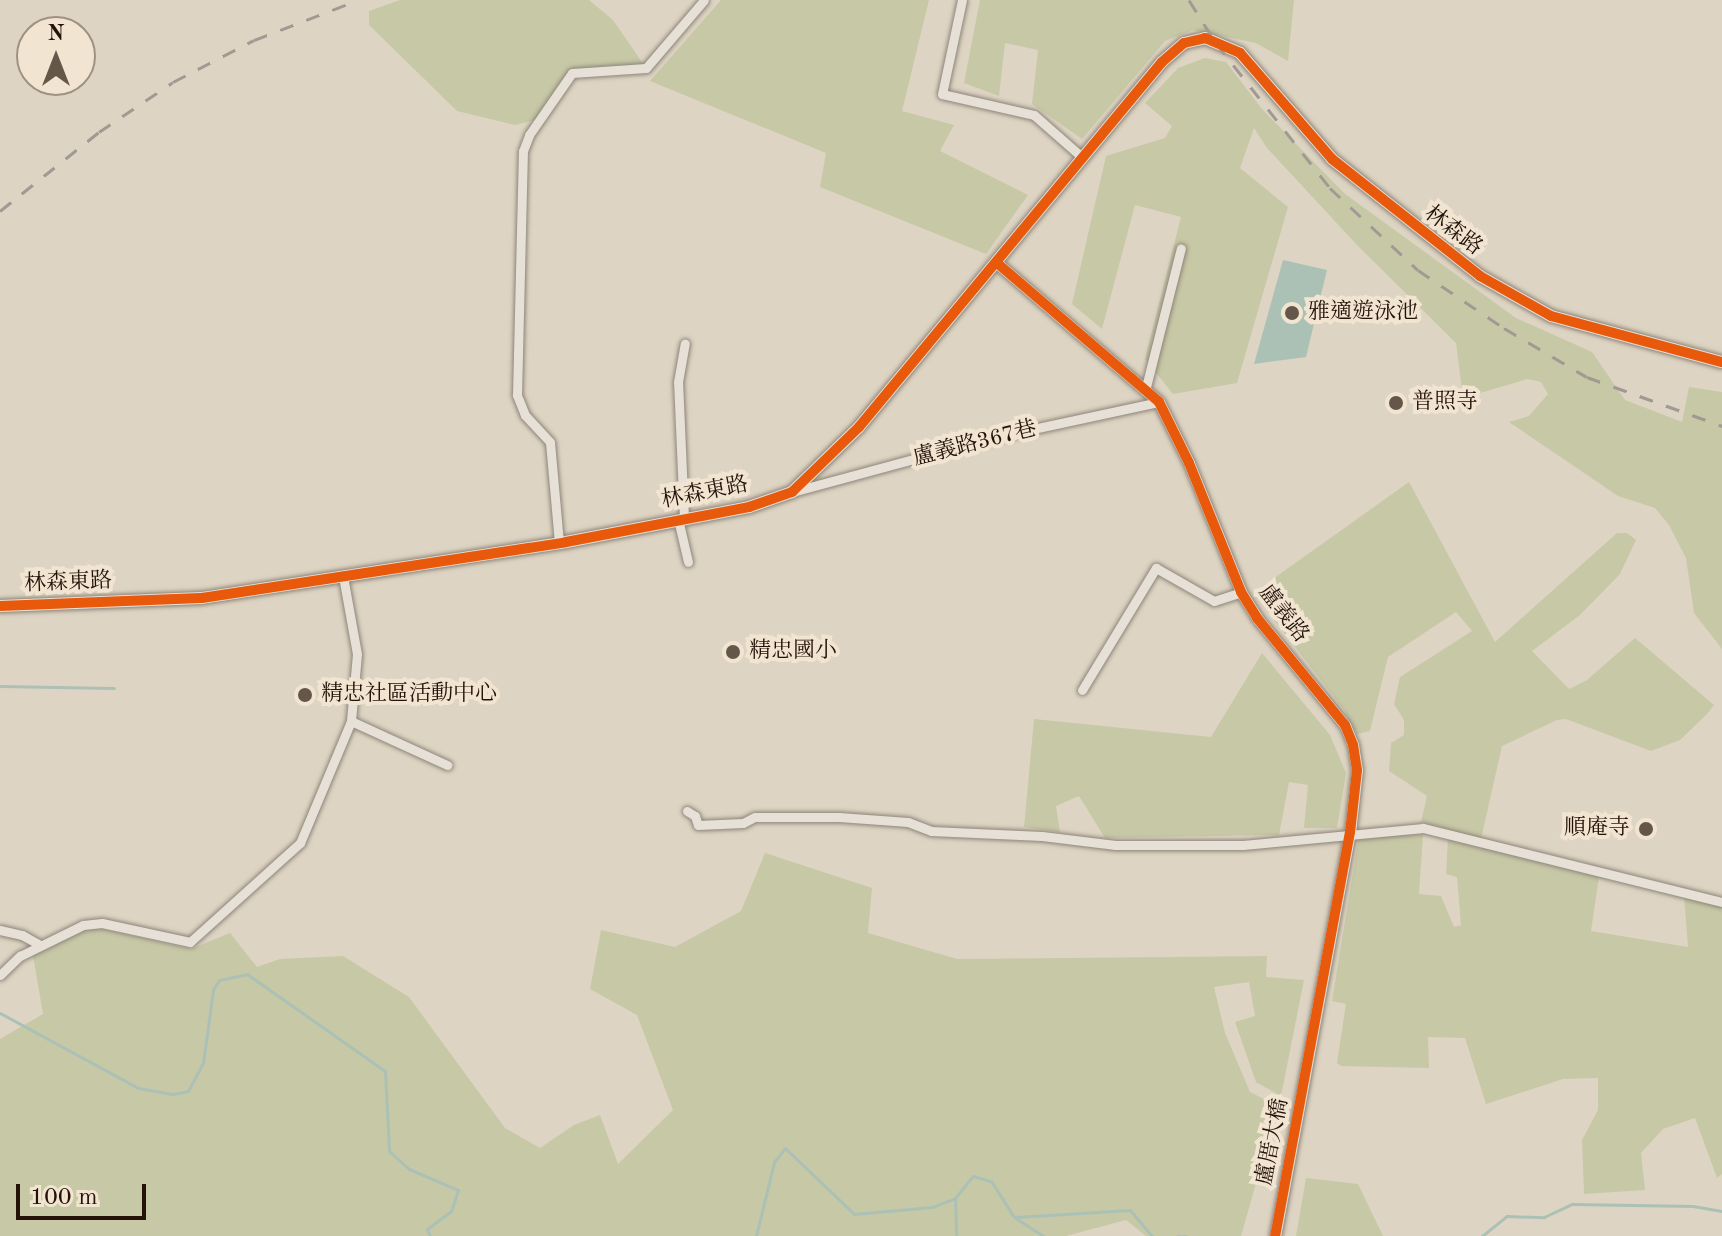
<!DOCTYPE html>
<meta charset="utf-8">
<style>
body{margin:0}
#map{position:relative;width:1722px;height:1236px;overflow:hidden;background:#ded4c3;font-family:"Old Standard TT","Noto Serif TC",serif}
div>[style]{position:absolute}
.green>*{inset:0;background:#c7c8a6}
.water>*{inset:0;background:#acc1b6}
.stream>*{height:3px;margin:-1.5px;padding:0 1.5px;transform-origin:1.5px;border-radius:1.5px;background:#acc1b6}
.roads{filter:drop-shadow(0 0 2px #8d857a) drop-shadow(0 0 2px #8d857a)}
.minor>*{height:9px;margin:-4.5px;padding:0 4.5px;transform-origin:4.5px;border-radius:4.5px;background:#e6e0d7}
.tertiary>*{height:11px;margin:-5.5px;padding:0 5.5px;transform-origin:5.5px;border-radius:5.5px;background:#e6e0d7}
.secondary>*{height:12px;margin:-6px;padding:0 6px;transform-origin:6px;border-radius:6px;background:#e6e0d7}
.rail>*{height:3px;margin-top:-1.5px;transform-origin:0;background:repeating-linear-gradient(90deg,#a09a93 0 14px,transparent 0 28px)}
.cycleway>*{height:10px;margin:-5px;padding:0 5px;transform-origin:5px;border-radius:5px;background:#e8590c}
.dots>*{width:22px;height:22px;translate:-50% -50%;box-sizing:border-box;border:4px solid #f1e5d1;border-radius:50%}
span{translate:-50% -50%;white-space:nowrap;text-align:center;line-height:1.15;-webkit-text-stroke:8px #f1e5d1;paint-order:stroke}
.street-label{font-size:22px;color:#241209}
.poi-label{font-size:22px;color:#241209}
.left{translate:0 -50%;text-align:left}
.right{translate:-100% -50%;text-align:right}
.north{position:absolute;left:16px;top:16px;width:80px;height:80px;box-sizing:border-box;background:#f1e5d1;border:2px solid #9f9181;border-radius:50%;rotate:0deg;font-size:22px;font-weight:700;line-height:32px;text-align:center;color:#241209}
.north::after{content:'';display:block;margin:auto;width:28px;height:36px;background:#65564a;clip-path:polygon(50% 0,100% 100%,50% 72%,0 100%)}
.scale{position:absolute;left:16px;top:1184px;width:130px;height:36px;box-sizing:border-box;border:4px solid #241209;border-top:0;padding-left:10px;font-size:24px;line-height:28px;white-space:nowrap;color:#241209;-webkit-text-stroke:6px #f1e5d1;paint-order:stroke}
</style>
<div id="map">
<div class="green">
<div style="clip-path:polygon(400px 0,589px 0,613px 20px,646px 68px,572px 73px,543px 118px,515px 125px,457px 111px,369px 25px,369px 11px)"></div>
<div style="clip-path:polygon(721px 0,929px 0,902px 111px,954px 125px,940px 151px,1028px 195px,986px 254px,820px 187px,826px 153px,650px 81px)"></div>
<div style="clip-path:polygon(980px 0,1294px 0,1288px 61px,1256px 43px,1193px 30px,1165px 41px,1082px 139px,1032px 104px,1038px 50px,1005px 43px,999px 96px,964px 83px)"></div>
<div style="clip-path:polygon(1205px 58px,1226px 62px,1262px 109px,1345px 194px,1516px 318px,1592px 352px,1625px 400px,1682px 422px,1689px 387px,1722px 392px,1722px 649px,1694px 613px,1686px 558px,1669px 525px,1655px 508px,1618px 496px,1509px 422px,1529px 416px,1548px 394px,1541px 382px,1528px 379px,1463px 398px,1456px 343px,1357px 245px,1267px 148px,1254px 128px,1240px 168px,1288px 207px,1237px 383px,1173px 394px,1145px 359px,1181px 217px,1135px 205px,1102px 329px,1072px 304px,1106px 156px,1165px 138px,1172px 126px,1145px 103px,1178px 68px)"></div>
<div style="clip-path:polygon(1409px 482px,1495px 642px,1617px 533px,1627px 533px,1636px 540px,1620px 574px,1580px 615px,1532px 651px,1569px 689px,1587px 680px,1635px 638px,1714px 705px,1707px 714px,1680px 740px,1651px 751px,1566px 719px,1557px 720px,1502px 746px,1481px 839px,1421px 822px,1427px 796px,1389px 771px,1391px 743px,1404px 735px,1404px 720px,1394px 704px,1400px 677px,1472px 631px,1456px 612px,1388px 657px,1370px 731px,1357px 734px,1344px 710px,1253px 593px)"></div>
<div style="clip-path:polygon(1262px 653px,1330px 735px,1346px 773px,1337px 828px,1304px 828px,1308px 785px,1289px 782px,1279px 835px,1105px 838px,1079px 796px,1056px 806px,1060px 832px,1024px 827px,1034px 719px,1211px 737px)"></div>
<div style="clip-path:polygon(1423px 835px,1419px 894px,1441px 896px,1454px 927px,1461px 925px,1457px 877px,1446px 874px,1448px 838px,1599px 877px,1591px 931px,1688px 947px,1684px 896px,1722px 906px,1722px 1174px,1717px 1178px,1695px 1118px,1663px 1129px,1641px 1153px,1645px 1190px,1584px 1194px,1582px 1140px,1598px 1110px,1598px 1078px,1563px 1079px,1486px 1104px,1465px 1038px,1428px 1037px,1429px 1068px,1341px 1066px,1337px 1063px,1346px 1004px,1332px 1001px,1359px 836px)"></div>
<div style="clip-path:polygon(765px 853px,872px 888px,868px 933px,957px 959px,1267px 956px,1266px 977px,1304px 980px,1281px 1096px,1256px 1082px,1235px 1022px,1255px 1016px,1249px 982px,1214px 987px,1225px 1033px,1250px 1092px,1278px 1106px,1241px 1236px,1146px 1236px,1126px 1220px,1066px 1236px,0 1236px,0 1039px,43px 1014px,32px 950px,89px 926px,191px 949px,230px 933px,257px 967px,280px 959px,343px 956px,409px 997px,505px 1128px,540px 1148px,574px 1125px,600px 1115px,618px 1164px,673px 1110px,637px 1015px,590px 989px,601px 930px,675px 947px,741px 911px)"></div>
<div style="clip-path:polygon(1306px 1178px,1358px 1184px,1383px 1236px,1296px 1236px)"></div>
</div>
<div class="water">
<div style="clip-path:polygon(1283px 260px,1327px 270px,1306px 357px,1254px 364px)"></div>
</div>
<div class="stream">
<div style="left:0;top:686px;width:114px;rotate:1deg"></div>
<div style="left:0;top:1013px;width:157px;rotate:28.5deg"></div>
<div style="left:138px;top:1088px;width:36px;rotate:10deg"></div>
<div style="left:173px;top:1094px;width:15px;rotate:-11deg"></div>
<div style="left:188px;top:1091px;width:32px;rotate:-62deg"></div>
<div style="left:203px;top:1063px;width:74px;rotate:-82.2deg"></div>
<div style="left:213px;top:990px;width:12px;rotate:-59deg"></div>
<div style="left:219px;top:980px;width:29px;rotate:-12deg"></div>
<div style="left:247px;top:974px;width:169px;rotate:35.1deg"></div>
<div style="left:385px;top:1071px;width:80px;rotate:87.1deg"></div>
<div style="left:389px;top:1151px;width:27px;rotate:42deg"></div>
<div style="left:409px;top:1169px;width:53px;rotate:23.2deg"></div>
<div style="left:458px;top:1190px;width:22px;rotate:108deg"></div>
<div style="left:451px;top:1211px;width:30px;rotate:143deg"></div>
<div style="left:427px;top:1229px;width:8px;rotate:67deg"></div>
<div style="left:955px;top:1198px;width:38px;rotate:88deg"></div>
<div style="left:1016px;top:1217px;width:114px;rotate:-3.5deg"></div>
<div style="left:1130px;top:1210px;width:34px;rotate:50deg"></div>
<div style="left:756px;top:1236px;width:76px;rotate:-76.3deg"></div>
<div style="left:774px;top:1162px;width:18px;rotate:-52deg"></div>
<div style="left:785px;top:1148px;width:95px;rotate:43.7deg"></div>
<div style="left:854px;top:1214px;width:78px;rotate:-5.1deg"></div>
<div style="left:932px;top:1207px;width:25px;rotate:-21deg"></div>
<div style="left:955px;top:1198px;width:28px;rotate:-51deg"></div>
<div style="left:973px;top:1176px;width:19px;rotate:16deg"></div>
<div style="left:991px;top:1181px;width:43px;rotate:57.4deg"></div>
<div style="left:1014px;top:1217px;width:35px;rotate:33deg"></div>
<div style="left:1177px;top:1236px;width:9px"></div>
<div style="left:1482px;top:1236px;width:32px;rotate:-39deg"></div>
<div style="left:1507px;top:1216px;width:37px;rotate:2deg"></div>
<div style="left:1544px;top:1217px;width:31px;rotate:-25deg"></div>
<div style="left:1572px;top:1204px;width:121px;rotate:0.9deg"></div>
<div style="left:1693px;top:1206px;width:29px;rotate:10deg"></div>
</div>
<div class="roads">
<div class="minor">
<div style="left:962px;top:0;width:96px;rotate:102deg"></div>
<div style="left:942px;top:94px;width:94px;rotate:12.9deg"></div>
<div style="left:1034px;top:115px;width:65px;rotate:41.3deg"></div>
<div style="left:1145px;top:391px;width:147px;rotate:-75.9deg"></div>
<div style="left:792px;top:492px;width:206px;rotate:-15.2deg"></div>
<div style="left:991px;top:438px;width:172px;rotate:-12.1deg"></div>
<div style="left:684px;top:518px;width:136px;rotate:-92.5deg"></div>
<div style="left:678px;top:382px;width:39px;rotate:-80deg"></div>
<div style="left:678px;top:519px;width:44px;rotate:76.9deg"></div>
<div style="left:559px;top:543px;width:101px;rotate:-95.1deg"></div>
<div style="left:550px;top:442px;width:37px;rotate:-133deg"></div>
<div style="left:525px;top:415px;width:22px;rotate:-112deg"></div>
<div style="left:517px;top:395px;width:244px;rotate:-88.6deg"></div>
<div style="left:523px;top:151px;width:17px;rotate:-69deg"></div>
<div style="left:529px;top:135px;width:75px;rotate:-55.3deg"></div>
<div style="left:572px;top:73px;width:74px;rotate:-3.9deg"></div>
<div style="left:646px;top:68px;width:89px;rotate:-49.5deg"></div>
<div style="left:1082px;top:690px;width:143px;rotate:-58.8deg"></div>
<div style="left:1156px;top:568px;width:67px;rotate:29.6deg"></div>
<div style="left:1214px;top:601px;width:28px;rotate:-18deg"></div>
<div style="left:351px;top:721px;width:106px;rotate:24.6deg"></div>
<div style="left:687px;top:811px;width:9px;rotate:32deg"></div>
<div style="left:695px;top:816px;width:9px;rotate:72deg"></div>
<div style="left:698px;top:825px;width:45px;rotate:-2.5deg"></div>
<div style="left:743px;top:823px;width:13px;rotate:-27deg"></div>
<div style="left:755px;top:817px;width:84px"></div>
<div style="left:839px;top:817px;width:69px;rotate:4.1deg"></div>
<div style="left:908px;top:822px;width:25px;rotate:21deg"></div>
<div style="left:931px;top:831px;width:111px;rotate:2.6deg"></div>
<div style="left:1042px;top:836px;width:74px;rotate:7deg"></div>
<div style="left:1115px;top:845px;width:128px"></div>
<div style="left:1243px;top:845px;width:181px;rotate:-5.4deg"></div>
<div style="left:1423px;top:828px;width:308px;rotate:13.9deg"></div>
<div style="left:0;top:930px;width:23px;rotate:13deg"></div>
<div style="left:22px;top:935px;width:21px;rotate:29deg"></div>
<div style="left:0;top:975px;width:28px;rotate:-44deg"></div>
<div style="left:20px;top:956px;width:70px;rotate:-26.2deg"></div>
<div style="left:83px;top:925px;width:19px;rotate:-6deg"></div>
<div style="left:102px;top:923px;width:90px;rotate:12.2deg"></div>
<div style="left:190px;top:942px;width:148px;rotate:-42deg"></div>
<div style="left:300px;top:843px;width:132px;rotate:-67.3deg"></div>
<div style="left:351px;top:721px;width:67px;rotate:-84.9deg"></div>
<div style="left:357px;top:654px;width:79px;rotate:-100.2deg"></div>
</div>
<div class="tertiary">
<div style="left:997px;top:263px;width:213px;rotate:40.6deg"></div>
<div style="left:1159px;top:402px;width:68px;rotate:63.8deg"></div>
<div style="left:1189px;top:463px;width:139px;rotate:68deg"></div>
<div style="left:1241px;top:592px;width:31px;rotate:58deg"></div>
<div style="left:1257px;top:618px;width:139px;rotate:50.6deg"></div>
<div style="left:1345px;top:725px;width:22px;rotate:68deg"></div>
<div style="left:1353px;top:745px;width:25px;rotate:81deg"></div>
<div style="left:1357px;top:770px;width:62px;rotate:96.4deg"></div>
<div style="left:1350px;top:832px;width:411px;rotate:100.5deg"></div>
</div>
<div class="secondary">
<div style="left:0;top:606px;width:202px;rotate:-2.3deg"></div>
<div style="left:202px;top:598px;width:368px;rotate:-8.7deg"></div>
<div style="left:566px;top:542px;width:186px;rotate:-10.8deg"></div>
<div style="left:749px;top:507px;width:46px;rotate:-19.2deg"></div>
<div style="left:792px;top:492px;width:93px;rotate:-44.1deg"></div>
<div style="left:859px;top:427px;width:474px;rotate:-50.3deg"></div>
<div style="left:1162px;top:62px;width:29px;rotate:-41deg"></div>
<div style="left:1184px;top:43px;width:22px;rotate:-13deg"></div>
<div style="left:1205px;top:38px;width:38px;rotate:23deg"></div>
<div style="left:1240px;top:53px;width:140px;rotate:49deg"></div>
<div style="left:1332px;top:159px;width:189px;rotate:38.3deg"></div>
<div style="left:1480px;top:276px;width:81px;rotate:29.4deg"></div>
<div style="left:1551px;top:316px;width:177px;rotate:15.1deg"></div>
</div>
</div>
<div class="rail">
<div style="left:1189px;top:0;width:51px;rotate:57.9deg"></div>
<div style="left:1216px;top:43px;width:184px;rotate:51.8deg"></div>
<div style="left:1330px;top:188px;width:120px;rotate:43deg"></div>
<div style="left:1418px;top:270px;width:104px;rotate:34deg"></div>
<div style="left:1504px;top:328px;width:96px;rotate:30.6deg"></div>
<div style="left:1587px;top:377px;width:144px;rotate:19.9deg"></div>
<div style="left:0;top:211px;width:127px;rotate:-38.6deg"></div>
<div style="left:99px;top:132px;width:89px;rotate:-34deg"></div>
<div style="left:173px;top:82px;width:91px;rotate:-27.4deg"></div>
<div style="left:254px;top:40px;width:111px;rotate:-21deg"></div>
</div>
<div class="cycleway">
<div style="left:997px;top:263px;width:213px;rotate:40.6deg"></div>
<div style="left:1159px;top:402px;width:68px;rotate:63.8deg"></div>
<div style="left:1189px;top:463px;width:139px;rotate:68deg"></div>
<div style="left:1241px;top:592px;width:31px;rotate:58deg"></div>
<div style="left:1257px;top:618px;width:139px;rotate:50.6deg"></div>
<div style="left:1345px;top:725px;width:22px;rotate:68deg"></div>
<div style="left:1353px;top:745px;width:25px;rotate:81deg"></div>
<div style="left:1357px;top:770px;width:62px;rotate:96.4deg"></div>
<div style="left:1350px;top:832px;width:411px;rotate:100.5deg"></div>
<div style="left:0;top:606px;width:202px;rotate:-2.3deg"></div>
<div style="left:202px;top:598px;width:368px;rotate:-8.7deg"></div>
<div style="left:566px;top:542px;width:186px;rotate:-10.8deg"></div>
<div style="left:749px;top:507px;width:46px;rotate:-19.2deg"></div>
<div style="left:792px;top:492px;width:93px;rotate:-44.1deg"></div>
<div style="left:859px;top:427px;width:474px;rotate:-50.3deg"></div>
<div style="left:1162px;top:62px;width:29px;rotate:-41deg"></div>
<div style="left:1184px;top:43px;width:22px;rotate:-13deg"></div>
<div style="left:1205px;top:38px;width:38px;rotate:23deg"></div>
<div style="left:1240px;top:53px;width:140px;rotate:49deg"></div>
<div style="left:1332px;top:159px;width:189px;rotate:38.3deg"></div>
<div style="left:1480px;top:276px;width:81px;rotate:29.4deg"></div>
<div style="left:1551px;top:316px;width:177px;rotate:15.1deg"></div>
</div>
<div class="dots">
<div style="left:1292px;top:313px;background:#65564a"></div>
<div style="left:1396px;top:403px;background:#65564a"></div>
<div style="left:733px;top:652px;background:#65564a"></div>
<div style="left:305px;top:695px;background:#65564a"></div>
<div style="left:1646px;top:829px;background:#65564a"></div>
</div>
<div class="street-label">
<span style="left:1453px;top:231px;rotate:37deg">林森路</span>
<span style="left:975px;top:444px;rotate:-14deg">盧義路367巷</span>
<span style="left:705px;top:493px;rotate:-11deg">林森東路</span>
<span style="left:68px;top:583px;rotate:-2deg">林森東路</span>
<span style="left:1283px;top:614px;rotate:52deg">盧義路</span>
<span style="left:1273px;top:1142px;rotate:-79deg">盧厝大橋</span>
</div>
<div class="poi-label">
<span class="left" style="left:1308px;top:313px">雅適遊泳池</span>
<span class="left" style="left:1412px;top:403px">普照寺</span>
<span class="left" style="left:749px;top:652px">精忠國小</span>
<span class="left" style="left:321px;top:695px">精忠社區活動中心</span>
<span class="right" style="left:1630px;top:829px">順庵寺</span>
</div>
<div class="north">N</div>
<div class="scale">100 m</div>
</div>
